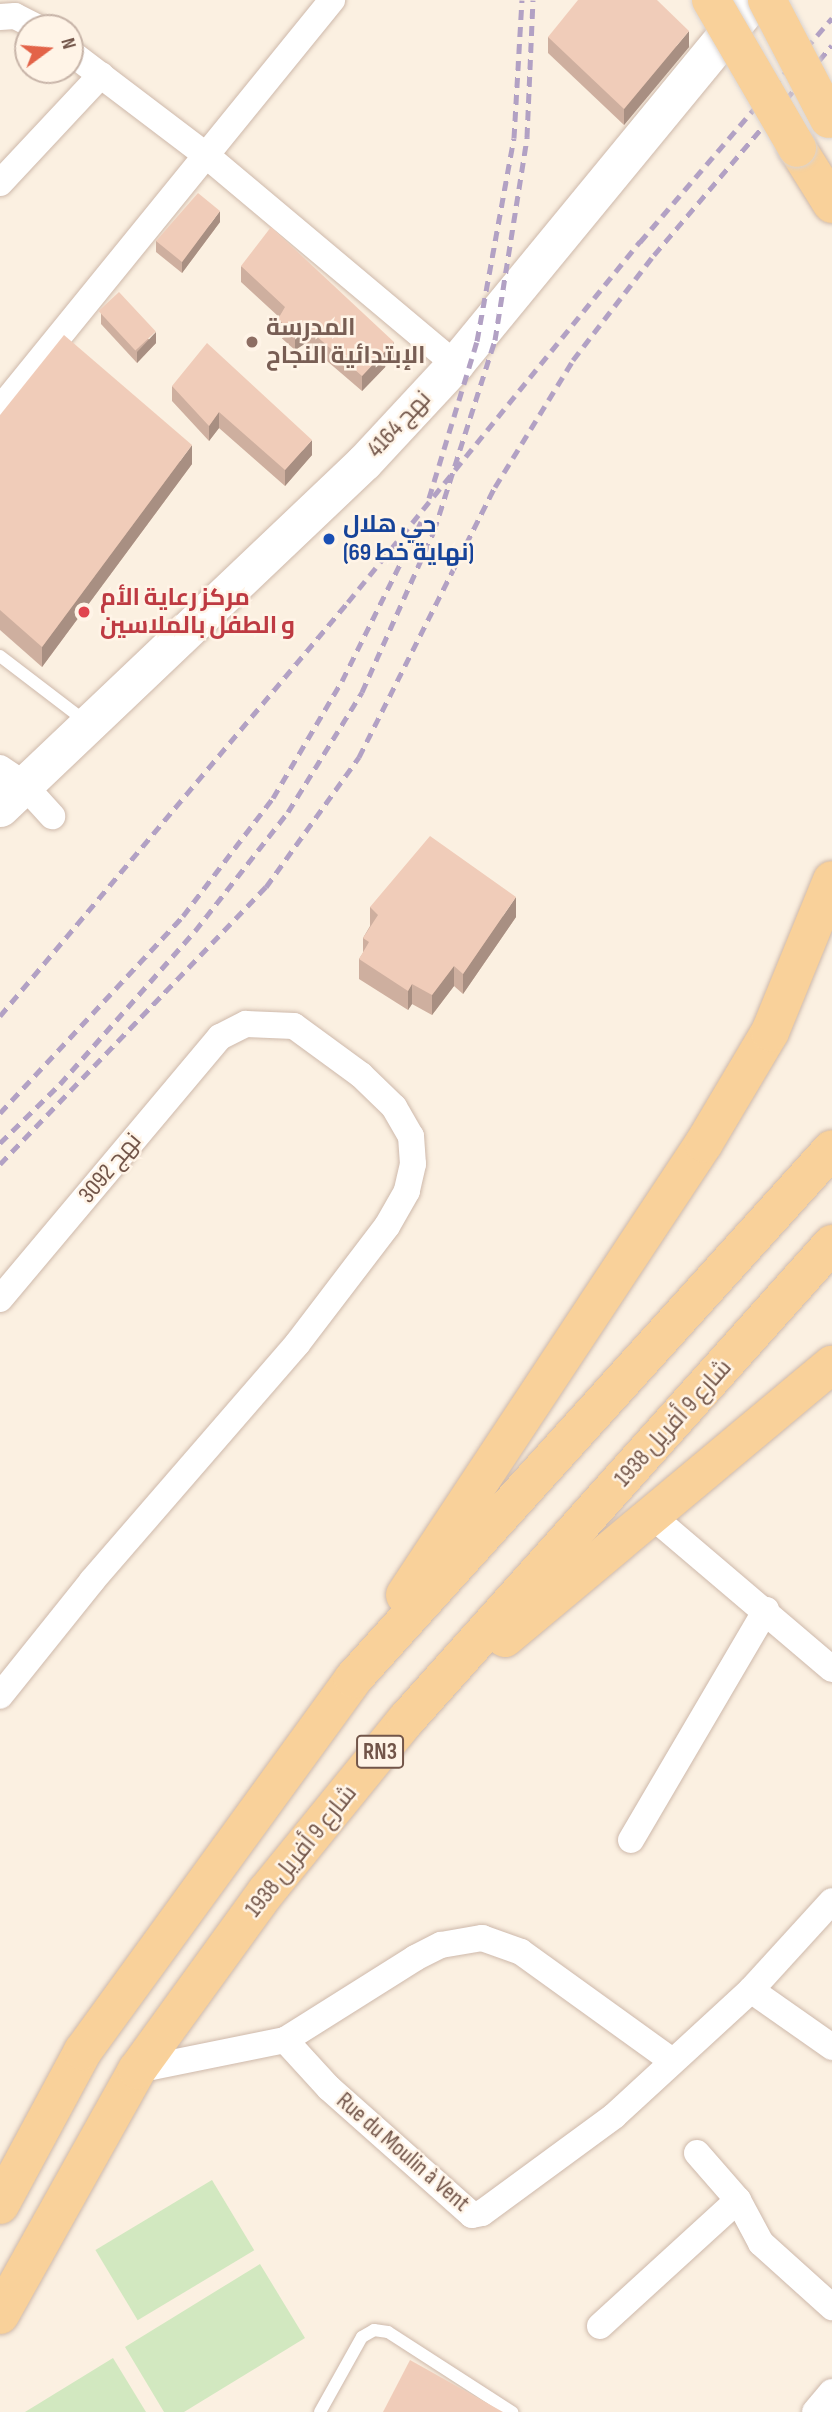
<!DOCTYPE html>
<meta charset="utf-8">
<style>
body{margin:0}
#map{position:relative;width:832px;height:2412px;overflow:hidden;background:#fbf0e1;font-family:"Sofia Sans Condensed",Cairo,sans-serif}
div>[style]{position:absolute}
.green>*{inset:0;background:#d2e8c0;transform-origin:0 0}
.roads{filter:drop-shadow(0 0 2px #ceb9ab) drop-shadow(0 0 2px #ceb9ab)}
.lane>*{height:12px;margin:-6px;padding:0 6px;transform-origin:6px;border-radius:6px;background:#fff}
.street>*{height:26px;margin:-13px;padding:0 13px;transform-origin:13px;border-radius:13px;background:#fff}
.secondary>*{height:37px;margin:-18.5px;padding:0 18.5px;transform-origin:18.5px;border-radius:18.5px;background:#fff}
.primary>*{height:38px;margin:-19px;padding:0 19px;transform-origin:19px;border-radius:19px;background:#f9d19a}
.rail>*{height:5px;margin-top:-2.5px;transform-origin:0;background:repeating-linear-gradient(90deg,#b2a1c4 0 10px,transparent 0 17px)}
.bridges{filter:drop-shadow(0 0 2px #dad3d0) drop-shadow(0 0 2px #dad3d0)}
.primary-bridge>*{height:38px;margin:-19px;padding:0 19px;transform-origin:19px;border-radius:19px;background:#f9d19a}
.wall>*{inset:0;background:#ceaf9f}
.shaded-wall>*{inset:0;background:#a88f82}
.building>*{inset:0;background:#f0ccb9;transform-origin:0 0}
.dots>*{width:19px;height:19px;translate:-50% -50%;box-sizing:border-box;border:4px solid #fff4e7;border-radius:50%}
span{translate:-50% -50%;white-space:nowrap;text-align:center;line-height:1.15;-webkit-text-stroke:5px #fff4e7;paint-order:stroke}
.shield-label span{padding:2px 5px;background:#fff4e7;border:2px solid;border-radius:5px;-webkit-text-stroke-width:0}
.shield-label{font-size:23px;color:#725549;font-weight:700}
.education-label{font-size:24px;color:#785e54;font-weight:700}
.left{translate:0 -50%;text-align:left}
.street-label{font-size:24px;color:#725549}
.transit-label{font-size:24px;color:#164399;font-weight:700}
.health-label{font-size:24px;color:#be3a42;font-weight:700}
.north{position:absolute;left:14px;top:14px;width:70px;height:70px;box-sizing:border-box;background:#fff4e7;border:2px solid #c7b4a8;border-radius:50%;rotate:74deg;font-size:19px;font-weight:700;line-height:28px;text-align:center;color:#725549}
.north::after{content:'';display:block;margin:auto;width:24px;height:32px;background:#e36348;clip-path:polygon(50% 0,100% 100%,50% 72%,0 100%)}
</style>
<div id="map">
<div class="green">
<div style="left:212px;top:2180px;width:82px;height:136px;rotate:59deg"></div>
<div style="clip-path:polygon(260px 2264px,305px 2338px,184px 2412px,164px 2412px,125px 2347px)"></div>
<div style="clip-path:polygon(113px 2358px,146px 2412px,25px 2412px)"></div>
</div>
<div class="roads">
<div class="lane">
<div style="left:0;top:656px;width:107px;rotate:37.4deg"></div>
<div style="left:320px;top:2412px;width:86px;rotate:-60.8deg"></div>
<div style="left:362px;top:2337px;width:14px;rotate:-30deg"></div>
<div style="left:374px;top:2330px;width:14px;rotate:8deg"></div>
<div style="left:388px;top:2332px;width:148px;rotate:32.8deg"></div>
</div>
<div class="street">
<div style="left:0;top:17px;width:15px;rotate:-4deg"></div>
<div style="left:15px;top:16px;width:27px;rotate:27deg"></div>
<div style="left:70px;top:52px;width:172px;rotate:37.2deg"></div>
<div style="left:207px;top:156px;width:324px;rotate:40deg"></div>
<div style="left:0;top:183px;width:148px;rotate:-46.9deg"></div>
<div style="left:0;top:409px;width:527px;rotate:-50.93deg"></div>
<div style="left:0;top:768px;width:27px;rotate:34deg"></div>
<div style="left:22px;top:783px;width:45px;rotate:47.7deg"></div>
<div style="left:0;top:1299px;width:342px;rotate:-50deg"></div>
<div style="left:220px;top:1037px;width:29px;rotate:-27deg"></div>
<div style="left:246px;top:1024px;width:48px;rotate:2.4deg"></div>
<div style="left:294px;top:1026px;width:83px;rotate:36.2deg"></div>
<div style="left:361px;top:1075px;width:46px;rotate:44.1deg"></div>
<div style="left:394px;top:1107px;width:34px;rotate:60deg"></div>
<div style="left:411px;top:1136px;width:28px;rotate:86deg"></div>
<div style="left:413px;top:1164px;width:28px;rotate:103deg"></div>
<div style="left:407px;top:1191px;width:40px;rotate:119.7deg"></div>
<div style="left:387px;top:1226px;width:148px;rotate:127.3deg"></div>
<div style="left:297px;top:1344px;width:313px;rotate:130.9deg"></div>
<div style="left:92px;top:1581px;width:147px;rotate:128.7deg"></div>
<div style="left:652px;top:1516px;width:236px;rotate:40.4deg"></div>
<div style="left:631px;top:1840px;width:267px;rotate:-59.6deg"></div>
<div style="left:751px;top:1990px;width:99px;rotate:35.1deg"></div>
<div style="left:285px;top:2040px;width:154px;rotate:-32.2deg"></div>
<div style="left:415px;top:1958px;width:29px;rotate:-27deg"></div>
<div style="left:441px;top:1945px;width:42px;rotate:-9.7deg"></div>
<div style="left:482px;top:1938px;width:41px;rotate:19.7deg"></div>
<div style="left:521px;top:1952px;width:186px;rotate:35.8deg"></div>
<div style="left:137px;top:2070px;width:151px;rotate:-11.5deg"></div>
<div style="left:285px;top:2040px;width:65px;rotate:47.5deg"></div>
<div style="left:329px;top:2088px;width:191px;rotate:41.6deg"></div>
<div style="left:472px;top:2215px;width:10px;rotate:-11deg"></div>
<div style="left:482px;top:2213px;width:164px;rotate:-36.3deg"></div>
<div style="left:614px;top:2116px;width:186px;rotate:-42.6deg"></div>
<div style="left:751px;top:1990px;width:120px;rotate:-47.7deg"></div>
<div style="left:697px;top:2153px;width:62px;rotate:48.9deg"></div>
<div style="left:738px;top:2200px;width:49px;rotate:61.9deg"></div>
<div style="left:761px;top:2243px;width:96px;rotate:42deg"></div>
<div style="left:600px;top:2326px;width:187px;rotate:-42.4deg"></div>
<div style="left:815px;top:2412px;width:26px;rotate:-50deg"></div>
</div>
<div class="secondary">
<div style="left:0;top:808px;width:502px;rotate:-43.55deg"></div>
<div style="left:364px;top:462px;width:134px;rotate:-47.1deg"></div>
<div style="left:455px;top:364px;width:471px;rotate:-50.6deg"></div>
</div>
<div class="primary">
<div style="left:797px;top:148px;width:66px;rotate:58deg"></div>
<div style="left:405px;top:1595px;width:542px;rotate:-56.52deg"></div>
<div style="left:704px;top:1143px;width:129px;rotate:-59.3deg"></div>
<div style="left:770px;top:1032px;width:164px;rotate:-67.8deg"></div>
<div style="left:505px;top:1638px;width:426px;rotate:-39.9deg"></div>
<div style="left:0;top:2205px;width:175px;rotate:-61.7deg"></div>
<div style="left:83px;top:2051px;width:460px;rotate:-54deg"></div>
<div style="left:353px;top:1679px;width:714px;rotate:-47.89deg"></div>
<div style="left:0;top:2315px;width:281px;rotate:-60.8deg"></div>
<div style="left:137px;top:2070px;width:220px;rotate:-54.1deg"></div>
<div style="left:266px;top:1892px;width:222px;rotate:-50.9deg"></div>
<div style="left:406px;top:1720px;width:639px;rotate:-48.17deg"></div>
</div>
</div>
<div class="rail">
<div style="left:429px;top:498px;width:164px;rotate:-73deg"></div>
<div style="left:477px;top:341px;width:206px;rotate:-79.7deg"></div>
<div style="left:514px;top:138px;width:138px;rotate:-86.7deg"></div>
<div style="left:0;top:1016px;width:541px;rotate:-49.95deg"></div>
<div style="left:348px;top:602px;width:464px;rotate:-51deg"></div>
<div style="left:640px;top:242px;width:295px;rotate:-49.4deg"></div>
<div style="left:0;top:1113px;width:269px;rotate:-47.1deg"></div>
<div style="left:183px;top:916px;width:148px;rotate:-52.7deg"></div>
<div style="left:273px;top:798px;width:136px;rotate:-59.5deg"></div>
<div style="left:342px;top:681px;width:178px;rotate:-63.6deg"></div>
<div style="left:0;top:1143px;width:84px;rotate:-44.5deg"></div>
<div style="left:60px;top:1084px;width:204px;rotate:-48.6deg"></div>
<div style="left:195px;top:931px;width:151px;rotate:-52deg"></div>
<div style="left:288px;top:812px;width:141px;rotate:-58.3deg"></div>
<div style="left:362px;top:692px;width:176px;rotate:-65.9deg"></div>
<div style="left:434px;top:531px;width:201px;rotate:-72.3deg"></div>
<div style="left:495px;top:340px;width:206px;rotate:-81deg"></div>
<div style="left:527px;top:137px;width:137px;rotate:-87.5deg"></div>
<div style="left:0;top:1164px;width:384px;rotate:-46.2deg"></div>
<div style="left:266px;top:887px;width:160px;rotate:-54.4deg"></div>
<div style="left:359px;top:757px;width:302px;rotate:-63.3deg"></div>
<div style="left:495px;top:487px;width:149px;rotate:-58.4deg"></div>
<div style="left:573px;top:360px;width:133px;rotate:-52.4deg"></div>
<div style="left:654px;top:255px;width:275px;rotate:-49.7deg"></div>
</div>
<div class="bridges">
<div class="primary-bridge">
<div style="left:711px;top:0;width:171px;rotate:59.8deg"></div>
<div style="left:767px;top:0;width:134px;rotate:62.5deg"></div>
</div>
</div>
<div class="wall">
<div style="clip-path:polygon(548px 37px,689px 47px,624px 125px,548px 53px)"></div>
<div style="clip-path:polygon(220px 222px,182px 273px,156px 252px,156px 241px)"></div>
<div style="clip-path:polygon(241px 266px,394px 358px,362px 391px,306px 343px,295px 350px,278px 335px,278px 319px,279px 317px,241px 282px)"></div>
<div style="clip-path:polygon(101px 313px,156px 343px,137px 363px,101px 324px)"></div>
<div style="clip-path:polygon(172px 386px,312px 455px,285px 486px,219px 428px,209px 441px,172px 401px)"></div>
<div style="clip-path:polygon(0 415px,192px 464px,42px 667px,0 630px)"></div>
<div style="clip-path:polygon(370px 907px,516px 917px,463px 994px,454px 986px,432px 1015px,412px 1004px,408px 1010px,359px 979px,359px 959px,363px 953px,363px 938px,370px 926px)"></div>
</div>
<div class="shaded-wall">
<div style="clip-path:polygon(689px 31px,689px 47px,624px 125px,624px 109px)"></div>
<div style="clip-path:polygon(220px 211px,220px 222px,182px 273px,182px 262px)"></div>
<div style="clip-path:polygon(306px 327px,306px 343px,295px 350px,295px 334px)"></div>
<div style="clip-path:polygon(156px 332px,156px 343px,137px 363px,137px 352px)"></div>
<div style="clip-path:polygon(394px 342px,394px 358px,362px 391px,362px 376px)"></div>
<div style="clip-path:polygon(219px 412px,219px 428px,209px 441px,209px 426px)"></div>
<div style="clip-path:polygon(312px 440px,312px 455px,285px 486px,285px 470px)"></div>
<div style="clip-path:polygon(192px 445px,192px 464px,42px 667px,42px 647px)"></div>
<div style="clip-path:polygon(516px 897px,516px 917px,463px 994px,463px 974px)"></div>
<div style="clip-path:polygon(454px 966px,454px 986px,432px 1015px,432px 995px)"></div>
<div style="clip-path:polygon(412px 984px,412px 1004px,408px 1010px,408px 991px)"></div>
</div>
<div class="building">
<div style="clip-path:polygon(578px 0,657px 0,689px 31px,624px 109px,548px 37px)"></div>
<div style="clip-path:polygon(198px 193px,220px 211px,182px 262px,156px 241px)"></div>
<div style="clip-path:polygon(271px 227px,394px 342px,362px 376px,306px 327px,295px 334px,278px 319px,285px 307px,241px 266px)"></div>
<div style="left:119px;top:292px;width:54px;height:28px;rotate:47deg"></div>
<div style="clip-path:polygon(64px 335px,192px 445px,42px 647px,0 610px,0 415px)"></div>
<div style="clip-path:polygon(207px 343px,312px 440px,285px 470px,219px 412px,209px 426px,172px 386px)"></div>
<div style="clip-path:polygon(430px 836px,516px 897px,463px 974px,454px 966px,432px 995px,412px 984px,408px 991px,359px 959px,369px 942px,363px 938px,378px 915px,370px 907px)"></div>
<div style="clip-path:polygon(410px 2360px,503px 2412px,383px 2412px)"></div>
</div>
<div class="dots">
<div style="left:252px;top:342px;background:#8d6e63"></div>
<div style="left:329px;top:539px;background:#1a4fb4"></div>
<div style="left:84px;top:612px;background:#e0444e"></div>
</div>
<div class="shield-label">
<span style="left:380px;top:1752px">RN3</span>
</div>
<div class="education-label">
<span class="left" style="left:266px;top:342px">المدرسة<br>الإبتدائية النجاح</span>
</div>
<div class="street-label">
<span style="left:399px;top:424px;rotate:-47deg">نهج 4164</span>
<span style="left:110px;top:1168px;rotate:-50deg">نهج 3092</span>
<span style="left:673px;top:1423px;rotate:-48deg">شارع 9 أفريل 1938</span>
<span style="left:301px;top:1851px;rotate:-51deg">شارع 9 أفريل 1938</span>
<span style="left:403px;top:2152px;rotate:41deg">Rue du Moulin à Vent</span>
</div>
<div class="transit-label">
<span class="left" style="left:343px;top:539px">حي هلال<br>(نهاية خط 69)</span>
</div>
<div class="health-label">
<span class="left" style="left:100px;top:612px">مركز رعاية الأم<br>و الطفل بالملاسين</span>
</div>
<div class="north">N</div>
</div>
